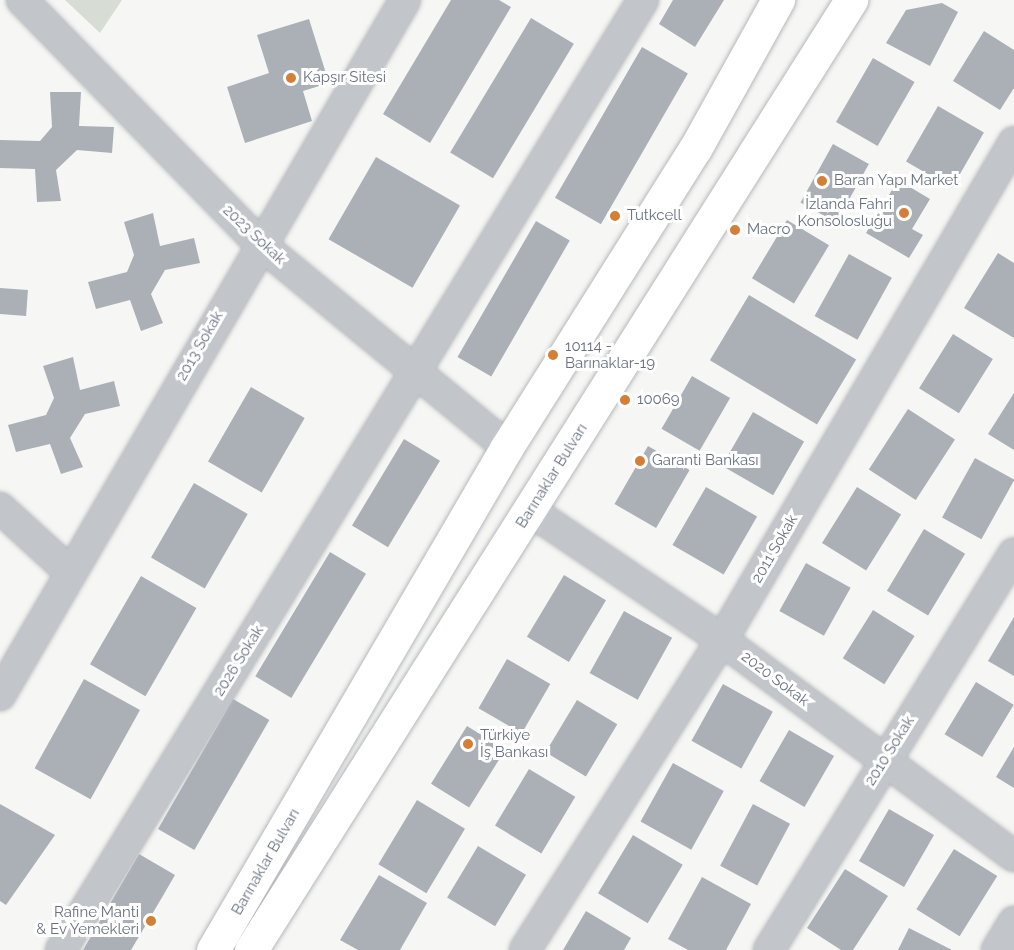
<!DOCTYPE html>
<meta charset="utf-8">
<style>
body{margin:0}
#map{position:relative;width:1014px;height:950px;overflow:hidden;background:#f6f7f4;font-family:Raleway,sans-serif}
div>[style]{position:absolute}
.green>*{inset:0;background:#d7ddd5}
.building>*{inset:0;background:#abb0b7;transform-origin:0 0}
.roads{filter:drop-shadow(0 0 2px #b6b8bc) drop-shadow(0 0 2px #b6b8bc)}
.minor>*{height:30px;margin:-15px;padding:0 15px;transform-origin:15px;border-radius:15px;background:#c2c5c9}
.primary>*{height:33px;margin:-16.5px;padding:0 16.5px;transform-origin:16.5px;border-radius:16.5px;background:#fff}
.dots>*{width:16px;height:16px;translate:-50% -50%;box-sizing:border-box;border:3px solid #fff;border-radius:50%}
span{translate:-50% -50%;white-space:nowrap;text-align:center;line-height:1.15;-webkit-text-stroke:6px #fff;paint-order:stroke}
.poi-label{font-size:15px;color:#687182}
.left{translate:0 -50%;text-align:left}
.right{translate:-100% -50%;text-align:right}
.street-label{font-size:15px;color:#687182}
</style>
<div id="map">
<div class="green">
<div style="clip-path:polygon(65px 0,122px 0,100px 33px)"></div>
</div>
<div class="building">
<div style="clip-path:polygon(451px 0,499px 0,511px 7px,430px 143px,383px 114px)"></div>
<div style="clip-path:polygon(673px 0,724px 0,695px 47px,659px 24px)"></div>
<div style="clip-path:polygon(942px 3px,958px 12px,930px 66px,886px 43px,906px 10px)"></div>
<div style="left:531px;top:18px;width:50px;height:157px;rotate:31deg"></div>
<div style="clip-path:polygon(309px 19px,329px 83px,303px 91px,312px 121px,245px 143px,227px 87px,269px 73px,257px 35px)"></div>
<div style="clip-path:polygon(984px 31px,1014px 50px,1014px 88px,1000px 110px,953px 81px)"></div>
<div style="left:642px;top:47px;width:53px;height:174px;rotate:30deg"></div>
<div style="left:873px;top:58px;width:48px;height:74px;rotate:30deg"></div>
<div style="clip-path:polygon(50px 92px,81px 92px,79px 126px,114px 127px,112px 153px,77px 150px,56px 170px,61px 201px,37px 202px,35px 169px,0 168px,0 140px,40px 141px,52px 127px)"></div>
<div style="left:938px;top:106px;width:53px;height:64px;rotate:30deg"></div>
<div style="left:833px;top:144px;width:41px;height:67px;rotate:29deg"></div>
<div style="left:376px;top:157px;width:97px;height:95px;rotate:30deg"></div>
<div style="clip-path:polygon(898px 180px,930px 199px,912px 229px,923px 235px,909px 258px,866px 233px)"></div>
<div style="clip-path:polygon(153px 213px,160px 246px,194px 238px,200px 263px,165px 270px,151px 294px,163px 323px,141px 331px,130px 300px,96px 309px,88px 282px,127px 272px,134px 255px,124px 222px)"></div>
<div style="left:787px;top:220px;width:49px;height:68px;rotate:31deg"></div>
<div style="left:536px;top:221px;width:39px;height:157px;rotate:30deg"></div>
<div style="clip-path:polygon(998px 253px,1014px 263px,1014px 338px,964px 308px)"></div>
<div style="left:849px;top:254px;width:49px;height:71px;rotate:29deg"></div>
<div style="left:0;top:288px;width:28px;height:26px;rotate:4deg"></div>
<div style="left:749px;top:295px;width:125px;height:76px;rotate:31deg"></div>
<div style="left:953px;top:334px;width:47px;height:64px;rotate:32deg"></div>
<div style="clip-path:polygon(73px 357px,80px 390px,114px 381px,120px 406px,85px 414px,70px 438px,83px 467px,61px 474px,50px 444px,16px 452px,8px 425px,46px 415px,54px 398px,43px 366px)"></div>
<div style="left:692px;top:376px;width:44px;height:61px;rotate:30deg"></div>
<div style="left:251px;top:387px;width:62px;height:86px;rotate:30deg"></div>
<div style="clip-path:polygon(1014px 393px,1014px 450px,988px 434px)"></div>
<div style="left:908px;top:409px;width:56px;height:72px;rotate:33deg"></div>
<div style="left:753px;top:412px;width:59px;height:62px;rotate:30deg"></div>
<div style="left:404px;top:439px;width:42px;height:101px;rotate:31deg"></div>
<div style="left:648px;top:446px;width:48px;height:67px;rotate:30deg"></div>
<div style="left:975px;top:458px;width:45px;height:68px;rotate:29deg"></div>
<div style="left:194px;top:483px;width:62px;height:86px;rotate:30deg"></div>
<div style="left:706px;top:487px;width:59px;height:67px;rotate:30deg"></div>
<div style="left:857px;top:487px;width:52px;height:66px;rotate:32deg"></div>
<div style="left:924px;top:529px;width:48px;height:72px;rotate:31deg"></div>
<div style="left:330px;top:552px;width:42px;height:145px;rotate:31deg"></div>
<div style="left:806px;top:563px;width:51px;height:55px;rotate:29deg"></div>
<div style="left:564px;top:575px;width:49px;height:72px;rotate:31deg"></div>
<div style="left:141px;top:576px;width:64px;height:102px;rotate:30deg"></div>
<div style="left:873px;top:610px;width:49px;height:57px;rotate:32deg"></div>
<div style="left:624px;top:611px;width:55px;height:71px;rotate:29deg"></div>
<div style="clip-path:polygon(1014px 617px,1014px 676px,988px 661px)"></div>
<div style="left:507px;top:659px;width:50px;height:57px;rotate:30deg"></div>
<div style="left:84px;top:679px;width:64px;height:102px;rotate:29deg"></div>
<div style="left:976px;top:682px;width:44px;height:61px;rotate:31deg"></div>
<div style="left:723px;top:684px;width:57px;height:65px;rotate:29deg"></div>
<div style="left:233px;top:699px;width:42px;height:150px;rotate:30deg"></div>
<div style="left:577px;top:700px;width:47px;height:61px;rotate:31deg"></div>
<div style="left:467px;top:726px;width:45px;height:68px;rotate:32deg"></div>
<div style="left:789px;top:730px;width:52px;height:59px;rotate:30deg"></div>
<div style="clip-path:polygon(1014px 747px,1014px 788px,996px 777px)"></div>
<div style="left:673px;top:763px;width:58px;height:67px;rotate:29deg"></div>
<div style="left:529px;top:769px;width:54px;height:66px;rotate:31deg"></div>
<div style="left:417px;top:800px;width:56px;height:75px;rotate:31deg"></div>
<div style="clip-path:polygon(0 804px,55px 835px,6px 905px,0 901px)"></div>
<div style="left:753px;top:804px;width:42px;height:70px;rotate:28deg"></div>
<div style="left:889px;top:809px;width:52px;height:60px;rotate:30deg"></div>
<div style="left:633px;top:835px;width:58px;height:68px;rotate:31deg"></div>
<div style="left:478px;top:846px;width:56px;height:60px;rotate:31deg"></div>
<div style="left:954px;top:849px;width:51px;height:71px;rotate:32deg"></div>
<div style="clip-path:polygon(139px 854px,175px 875px,164px 894px,131px 950px,83px 950px)"></div>
<div style="clip-path:polygon(845px 869px,888px 896px,853px 950px,841px 950px,807px 928px)"></div>
<div style="clip-path:polygon(379px 875px,427px 903px,400px 950px,358px 950px,340px 940px)"></div>
<div style="clip-path:polygon(702px 877px,751px 904px,726px 950px,688px 950px,668px 939px)"></div>
<div style="clip-path:polygon(586px 911px,631px 938px,624px 950px,563px 950px)"></div>
<div style="clip-path:polygon(909px 928px,952px 950px,898px 950px)"></div>
</div>
<div class="roads">
<div class="minor">
<div style="left:22px;top:0;width:341px;rotate:45.7deg"></div>
<div style="left:260px;top:244px;width:320px;rotate:39.4deg"></div>
<div style="left:0;top:508px;width:93px;rotate:42.4deg"></div>
<div style="left:531px;top:511px;width:230px;rotate:34deg"></div>
<div style="left:722px;top:640px;width:363px;rotate:36.5deg"></div>
<div style="left:0;top:695px;width:804px;rotate:-59.77deg"></div>
<div style="left:61px;top:950px;width:1114px;rotate:-58.51deg"></div>
<div style="left:525px;top:950px;width:367px;rotate:-57.6deg"></div>
<div style="left:722px;top:640px;width:577px;rotate:-59.61deg"></div>
<div style="left:769px;top:950px;width:466px;rotate:-58.3deg"></div>
<div style="left:997px;top:950px;width:33px;rotate:-59deg"></div>
</div>
<div class="primary">
<div style="left:213px;top:950px;width:583px;rotate:-59.69deg"></div>
<div style="left:507px;top:447px;width:352px;rotate:-57.8deg"></div>
<div style="left:695px;top:149px;width:171px;rotate:-60.9deg"></div>
<div style="left:251px;top:950px;width:1124px;rotate:-57.72deg"></div>
</div>
</div>
<div class="dots">
<div style="left:291px;top:78px;background:#d57e36"></div>
<div style="left:822px;top:181px;background:#d57e36"></div>
<div style="left:904px;top:213px;background:#d57e36"></div>
<div style="left:615px;top:216px;background:#d57e36"></div>
<div style="left:735px;top:230px;background:#d57e36"></div>
<div style="left:553px;top:355px;background:#d57e36"></div>
<div style="left:625px;top:400px;background:#d57e36"></div>
<div style="left:640px;top:461px;background:#d57e36"></div>
<div style="left:468px;top:744px;background:#d57e36"></div>
<div style="left:151px;top:921px;background:#d57e36"></div>
</div>
<div class="poi-label">
<span class="left" style="left:303px;top:78px">Kapşır Sitesi</span>
<span class="left" style="left:834px;top:181px">Baran Yapı Market</span>
<span class="right" style="left:892px;top:213px">İzlanda Fahri<br>Konsolosluğu</span>
<span class="left" style="left:627px;top:216px">Tutkcell</span>
<span class="left" style="left:747px;top:230px">Macro</span>
<span class="left" style="left:565px;top:355px">10114 -<br>Barınaklar-19</span>
<span class="left" style="left:637px;top:400px">10069</span>
<span class="left" style="left:652px;top:461px">Garanti Bankası</span>
<span class="left" style="left:480px;top:744px">Türkiye<br>İş Bankası</span>
<span class="right" style="left:139px;top:921px">Rafine Manti<br>&amp; Ev Yemekleri</span>
</div>
<div class="street-label">
<span style="left:254px;top:235px;rotate:43deg">2023 Sokak</span>
<span style="left:200px;top:346px;rotate:-60deg">2013 Sokak</span>
<span style="left:552px;top:476px;rotate:-58deg">Barınaklar Bulvarı</span>
<span style="left:775px;top:549px;rotate:-60deg">2011 Sokak</span>
<span style="left:239px;top:661px;rotate:-58deg">2026 Sokak</span>
<span style="left:775px;top:679px;rotate:37deg">2020 Sokak</span>
<span style="left:890px;top:751px;rotate:-58deg">2010 Sokak</span>
<span style="left:266px;top:862px;rotate:-60deg">Barınaklar Bulvarı</span>
</div>
</div>
